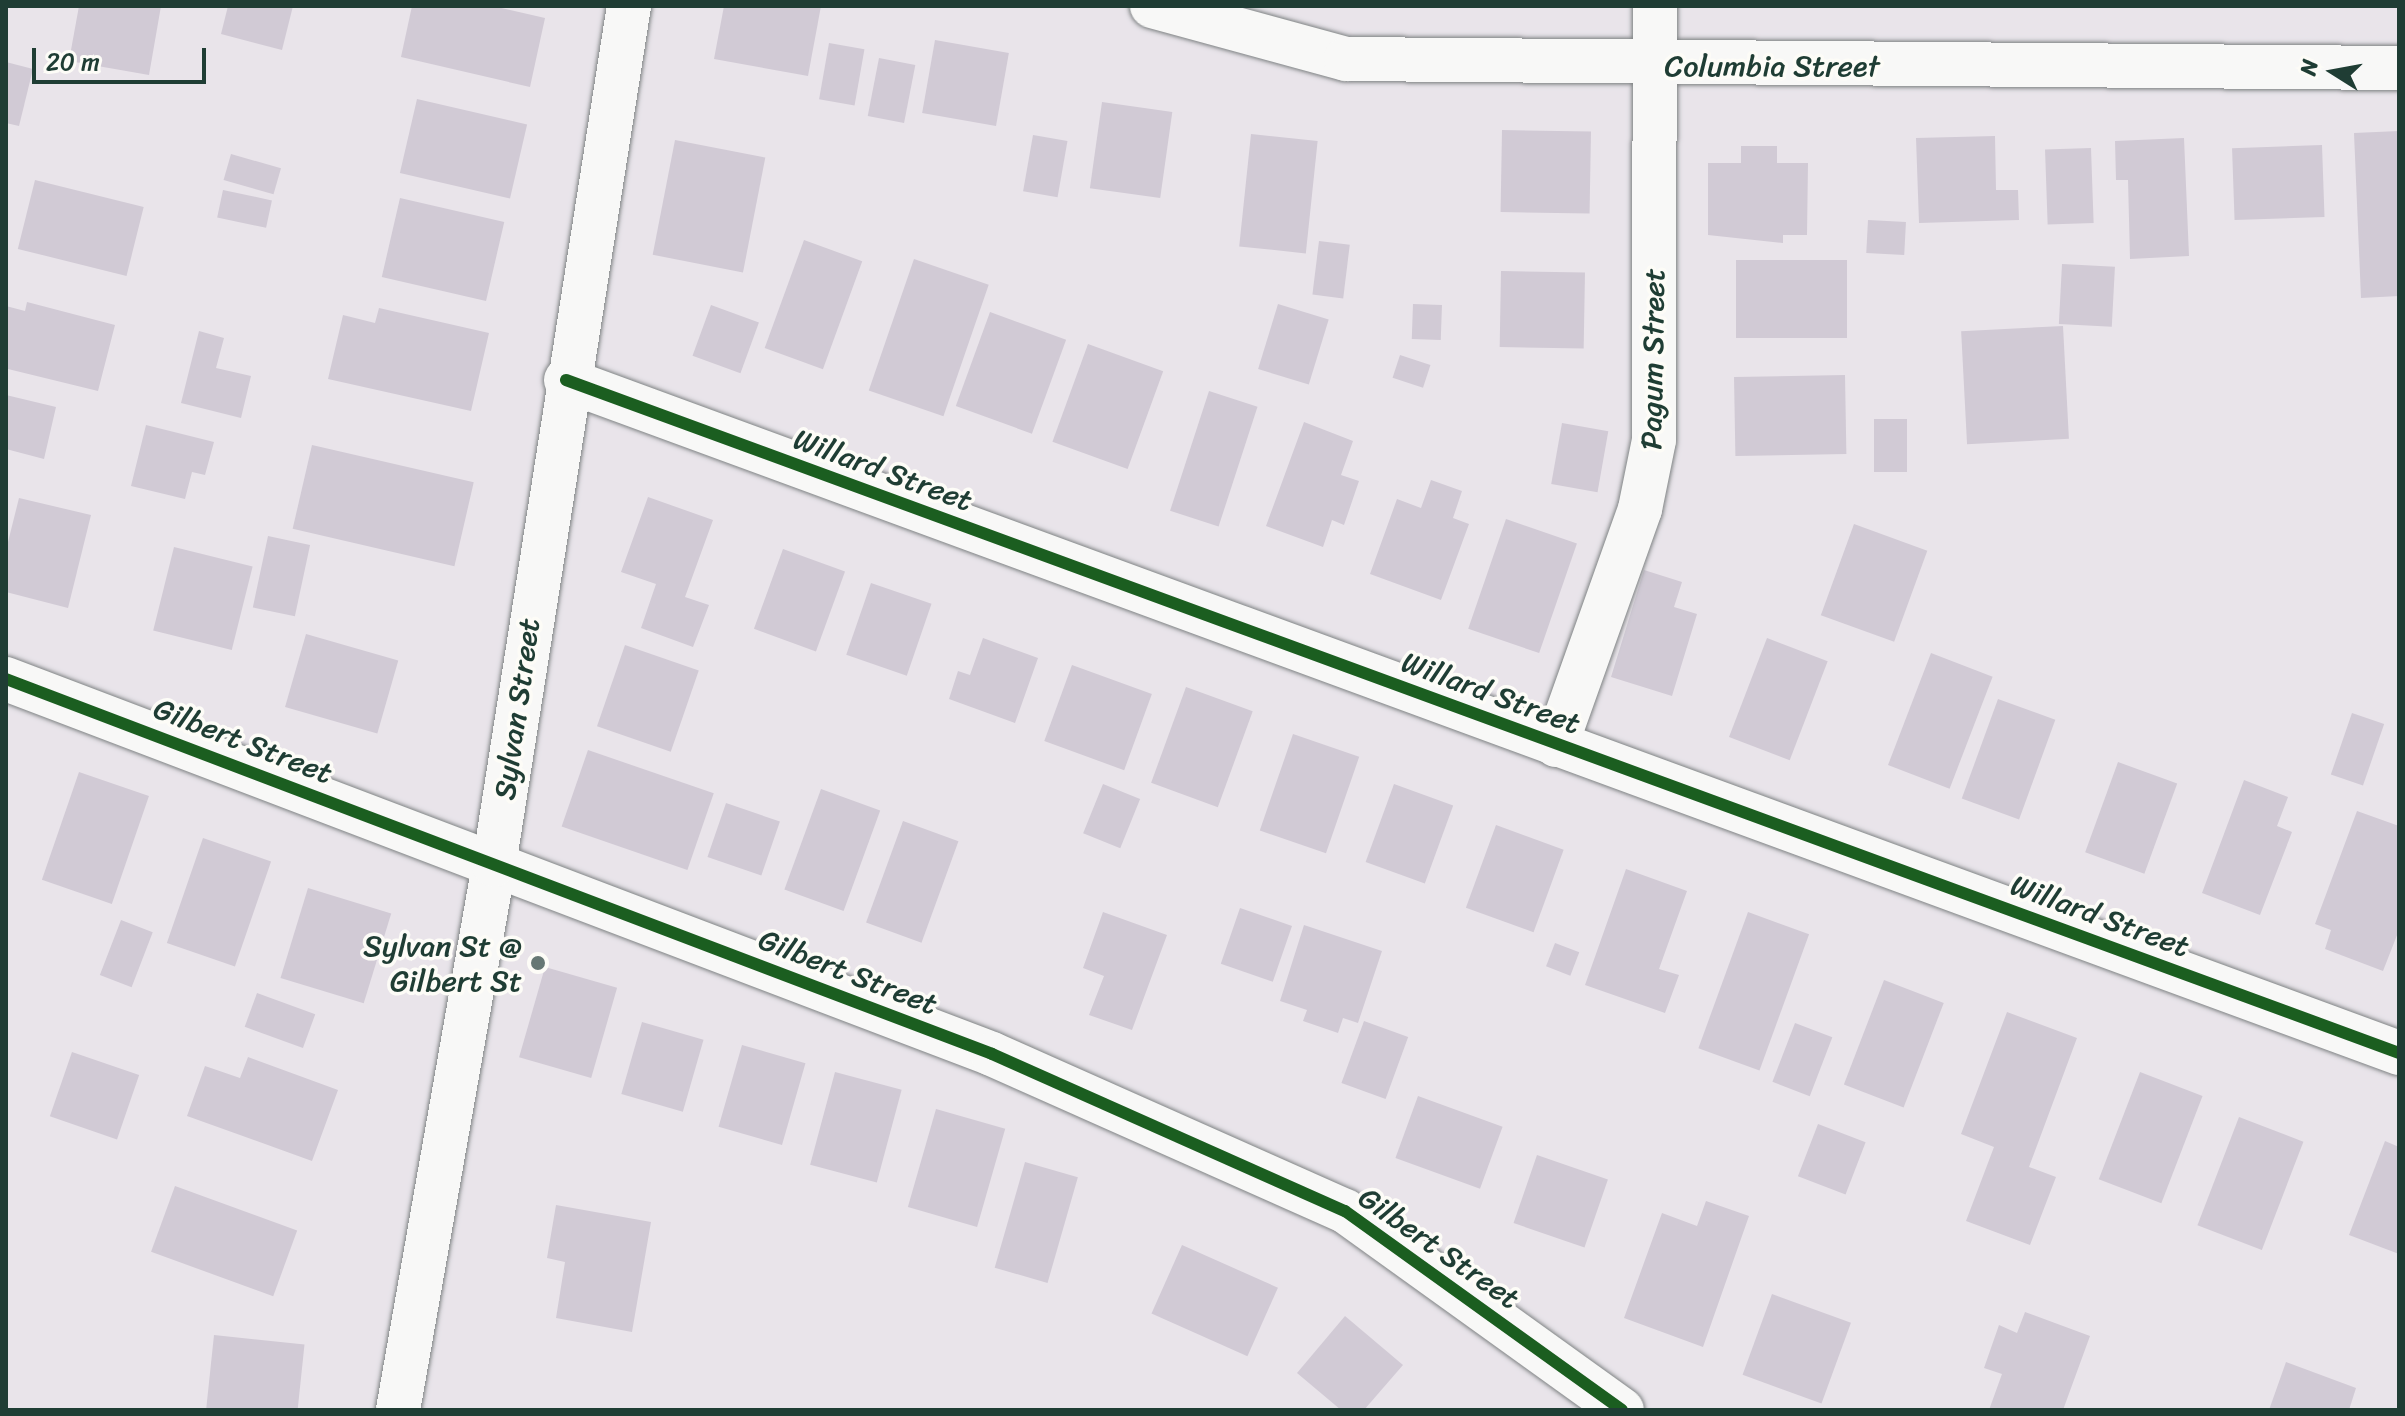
<!DOCTYPE html>
<style>
body{margin:0}
#map{position:relative;width:2405px;height:1416px;overflow:hidden;background:#e9e4ea;font-family:Sriracha,sans-serif}
div>[style]{position:absolute}
.building>*{inset:0;background:#d1cad5;transform-origin:0 0}
.roads{filter:drop-shadow(0 0 2px #7f8384) drop-shadow(0 0 2px #7f8384)}
.street>*{height:44px;margin:-22px;padding:0 22px;transform-origin:22px;border-radius:22px;background:#f8f8f7}
.secondary>*{height:44px;margin:-22px;padding:0 22px;transform-origin:22px;border-radius:22px;background:#f8f8f7}
.cycleway>*{height:12px;margin:-6px;padding:0 6px;transform-origin:6px;border-radius:6px;background:#1b5e20}
.dots>*{width:22px;height:22px;translate:-50% -50%;box-sizing:border-box;border:4px solid #fdfcf7;border-radius:50%}
span{translate:-50% -50%;white-space:nowrap;text-align:center;line-height:1.15;-webkit-text-stroke:7px #fdfcf7;paint-order:stroke}
.street-label{font-size:30px;color:#1f3d34}
.poi-label{font-size:30px;color:#1f3d34}
.right{translate:-100% -50%;text-align:right}
.frame{position:absolute;inset:0;border:8px solid #1f3d34;pointer-events:none}
.north{position:absolute;left:2293px;top:32px;width:80px;height:80px;-webkit-text-stroke:6px #fdfcf7;paint-order:stroke;rotate:281deg;font-size:22px;font-weight:700;line-height:32px;text-align:center;color:#1f3d34}
.north::after{content:'';display:block;margin:auto;width:28px;height:36px;background:#1f3d34;clip-path:polygon(50% 0,100% 100%,50% 72%,0 100%)}
.scale{position:absolute;left:32px;top:48px;width:174px;height:36px;box-sizing:border-box;border:4px solid #1f3d34;border-top:0;padding-left:10px;font-size:24px;line-height:28px;white-space:nowrap;color:#1f3d34;-webkit-text-stroke:6px #fdfcf7;paint-order:stroke}
</style>
<div id="map">
<div class="building">
<div style="clip-path:polygon(79px 6px,161px 6px,149px 75px,69px 61px)"></div>
<div style="clip-path:polygon(228px 6px,293px 6px,282px 50px,221px 34px)"></div>
<div style="clip-path:polygon(412px 6px,493px 6px,545px 18px,530px 87px,401px 57px)"></div>
<div style="clip-path:polygon(724px 6px,821px 6px,808px 76px,714px 59px)"></div>
<div style="left:935px;top:40px;width:75px;height:74px;rotate:10deg"></div>
<div style="left:829px;top:43px;width:36px;height:57px;rotate:10deg"></div>
<div style="left:879px;top:58px;width:37px;height:59px;rotate:11deg"></div>
<div style="clip-path:polygon(6px 62px,33px 69px,19px 126px,6px 123px)"></div>
<div style="left:417px;top:99px;width:113px;height:76px;rotate:13deg"></div>
<div style="left:1102px;top:102px;width:71px;height:87px;rotate:8deg"></div>
<div style="left:1502px;top:130px;width:89px;height:82px;rotate:1deg"></div>
<div style="clip-path:polygon(2399px 131px,2399px 296px,2361px 298px,2354px 133px)"></div>
<div style="left:1251px;top:134px;width:67px;height:113px;rotate:6deg"></div>
<div style="left:1033px;top:135px;width:35px;height:57px;rotate:10deg"></div>
<div style="clip-path:polygon(1995px 136px,1996px 190px,2018px 190px,2019px 220px,1919px 223px,1916px 138px)"></div>
<div style="clip-path:polygon(2184px 138px,2189px 256px,2130px 259px,2128px 180px,2116px 180px,2115px 141px)"></div>
<div style="left:675px;top:140px;width:92px;height:117px;rotate:11deg"></div>
<div style="left:2322px;top:145px;width:72px;height:90px;rotate:88deg"></div>
<div style="clip-path:polygon(1741px 146px,1777px 146px,1777px 163px,1808px 163px,1807px 235px,1783px 235px,1783px 243px,1708px 235px,1708px 163px,1741px 163px)"></div>
<div style="left:2091px;top:148px;width:75px;height:46px;rotate:88deg"></div>
<div style="left:231px;top:154px;width:52px;height:27px;rotate:16deg"></div>
<div style="left:35px;top:180px;width:112px;height:71px;rotate:14deg"></div>
<div style="left:223px;top:190px;width:50px;height:28px;rotate:12deg"></div>
<div style="left:400px;top:198px;width:107px;height:81px;rotate:13deg"></div>
<div style="left:1868px;top:220px;width:38px;height:33px;rotate:3deg"></div>
<div style="left:804px;top:240px;width:62px;height:115px;rotate:20deg"></div>
<div style="left:1319px;top:241px;width:31px;height:54px;rotate:7deg"></div>
<div style="left:914px;top:259px;width:79px;height:139px;rotate:19deg"></div>
<div style="left:1736px;top:260px;width:111px;height:78px"></div>
<div style="left:2062px;top:264px;width:53px;height:60px;rotate:3deg"></div>
<div style="left:1501px;top:271px;width:84px;height:76px;rotate:1deg"></div>
<div style="clip-path:polygon(27px 302px,115px 325px,98px 391px,8px 369px,6px 306px,25px 311px)"></div>
<div style="left:1278px;top:304px;width:53px;height:68px;rotate:17deg"></div>
<div style="left:1413px;top:304px;width:29px;height:35px;rotate:2deg"></div>
<div style="left:711px;top:305px;width:51px;height:54px;rotate:20deg"></div>
<div style="clip-path:polygon(379px 308px,489px 333px,471px 411px,328px 379px,343px 315px,375px 323px)"></div>
<div style="left:990px;top:312px;width:81px;height:100px;rotate:20deg"></div>
<div style="left:2063px;top:326px;width:113px;height:102px;rotate:87deg"></div>
<div style="clip-path:polygon(199px 331px,224px 338px,216px 368px,251px 376px,241px 418px,181px 403px)"></div>
<div style="left:1088px;top:344px;width:80px;height:104px;rotate:20deg"></div>
<div style="left:1400px;top:355px;width:32px;height:24px;rotate:18deg"></div>
<div style="left:1845px;top:375px;width:79px;height:111px;rotate:89deg"></div>
<div style="left:1209px;top:391px;width:51px;height:126px;rotate:18deg"></div>
<div style="clip-path:polygon(6px 395px,56px 407px,44px 459px,6px 449px)"></div>
<div style="left:1874px;top:419px;width:33px;height:53px"></div>
<div style="clip-path:polygon(1304px 422px,1353px 441px,1341px 475px,1359px 481px,1344px 525px,1332px 520px,1323px 547px,1266px 526px)"></div>
<div style="left:1562px;top:423px;width:47px;height:62px;rotate:10deg"></div>
<div style="clip-path:polygon(146px 425px,214px 442px,205px 475px,192px 472px,185px 499px,131px 486px)"></div>
<div style="left:312px;top:445px;width:166px;height:86px;rotate:13deg"></div>
<div style="clip-path:polygon(1431px 480px,1462px 491px,1453px 518px,1469px 524px,1441px 600px,1370px 574px,1397px 499px,1421px 508px)"></div>
<div style="clip-path:polygon(648px 497px,713px 520px,685px 597px,709px 605px,693px 647px,641px 628px,656px 584px,621px 572px)"></div>
<div style="clip-path:polygon(19px 498px,91px 515px,68px 608px,6px 592px,6px 550px)"></div>
<div style="left:1506px;top:519px;width:75px;height:116px;rotate:19deg"></div>
<div style="left:1854px;top:524px;width:78px;height:97px;rotate:20deg"></div>
<div style="left:268px;top:536px;width:43px;height:73px;rotate:12deg"></div>
<div style="left:174px;top:547px;width:81px;height:86px;rotate:14deg"></div>
<div style="left:783px;top:549px;width:66px;height:85px;rotate:20deg"></div>
<div style="clip-path:polygon(1644px 570px,1682px 582px,1674px 607px,1697px 614px,1672px 696px,1611px 677px)"></div>
<div style="left:871px;top:583px;width:64px;height:76px;rotate:19deg"></div>
<div style="left:306px;top:634px;width:96px;height:76px;rotate:16deg"></div>
<div style="clip-path:polygon(983px 638px,1038px 658px,1015px 723px,949px 699px,958px 671px,970px 675px)"></div>
<div style="left:1767px;top:638px;width:65px;height:106px;rotate:21deg"></div>
<div style="left:625px;top:645px;width:78px;height:86px;rotate:19deg"></div>
<div style="left:1931px;top:653px;width:66px;height:120px;rotate:21deg"></div>
<div style="left:1072px;top:665px;width:85px;height:81px;rotate:20deg"></div>
<div style="left:1186px;top:687px;width:71px;height:102px;rotate:20deg"></div>
<div style="left:1998px;top:699px;width:61px;height:106px;rotate:20deg"></div>
<div style="left:2352px;top:713px;width:34px;height:65px;rotate:19deg"></div>
<div style="left:1293px;top:734px;width:70px;height:102px;rotate:19deg"></div>
<div style="left:588px;top:750px;width:133px;height:81px;rotate:19deg"></div>
<div style="left:2118px;top:762px;width:63px;height:96px;rotate:20deg"></div>
<div style="left:79px;top:772px;width:74px;height:114px;rotate:19deg"></div>
<div style="clip-path:polygon(2244px 780px,2288px 797px,2277px 826px,2292px 832px,2260px 915px,2202px 893px)"></div>
<div style="left:1103px;top:784px;width:40px;height:53px;rotate:22deg"></div>
<div style="left:1394px;top:784px;width:63px;height:83px;rotate:20deg"></div>
<div style="left:821px;top:789px;width:63px;height:107px;rotate:20deg"></div>
<div style="left:726px;top:803px;width:57px;height:57px;rotate:19deg"></div>
<div style="clip-path:polygon(2357px 811px,2399px 826px,2399px 930px,2383px 971px,2325px 949px,2331px 930px,2315px 924px)"></div>
<div style="left:903px;top:821px;width:59px;height:108px;rotate:20deg"></div>
<div style="left:1496px;top:825px;width:72px;height:88px;rotate:20deg"></div>
<div style="left:203px;top:838px;width:72px;height:111px;rotate:19deg"></div>
<div style="clip-path:polygon(1626px 869px,1687px 891px,1659px 969px,1679px 975px,1665px 1013px,1585px 985px)"></div>
<div style="left:308px;top:888px;width:87px;height:94px;rotate:17deg"></div>
<div style="left:1240px;top:908px;width:55px;height:59px;rotate:19deg"></div>
<div style="clip-path:polygon(1103px 912px,1167px 935px,1132px 1030px,1089px 1015px,1104px 976px,1083px 968px)"></div>
<div style="left:1748px;top:912px;width:65px;height:145px;rotate:20deg"></div>
<div style="left:121px;top:920px;width:34px;height:59px;rotate:21deg"></div>
<div style="clip-path:polygon(1304px 925px,1382px 951px,1358px 1023px,1343px 1018px,1338px 1033px,1303px 1021px,1307px 1010px,1280px 1001px)"></div>
<div style="left:1555px;top:943px;width:26px;height:25px;rotate:21deg"></div>
<div style="left:545px;top:967px;width:75px;height:94px;rotate:16deg"></div>
<div style="left:1884px;top:980px;width:64px;height:112px;rotate:21deg"></div>
<div style="left:257px;top:993px;width:62px;height:36px;rotate:20deg"></div>
<div style="clip-path:polygon(2007px 1012px,2077px 1038px,2029px 1167px,2056px 1177px,2030px 1245px,1966px 1221px,1994px 1147px,1961px 1134px)"></div>
<div style="left:1364px;top:1021px;width:47px;height:66px;rotate:20deg"></div>
<div style="left:642px;top:1022px;width:64px;height:75px;rotate:16deg"></div>
<div style="left:1795px;top:1023px;width:40px;height:63px;rotate:21deg"></div>
<div style="left:742px;top:1045px;width:66px;height:85px;rotate:16deg"></div>
<div style="left:72px;top:1052px;width:71px;height:68px;rotate:19deg"></div>
<div style="clip-path:polygon(248px 1057px,338px 1090px,312px 1161px,187px 1116px,205px 1066px,240px 1078px)"></div>
<div style="left:835px;top:1072px;width:69px;height:96px;rotate:15deg"></div>
<div style="left:2140px;top:1072px;width:67px;height:115px;rotate:21deg"></div>
<div style="left:1418px;top:1096px;width:90px;height:66px;rotate:20deg"></div>
<div style="left:936px;top:1109px;width:72px;height:102px;rotate:16deg"></div>
<div style="left:2239px;top:1117px;width:69px;height:116px;rotate:21deg"></div>
<div style="left:1818px;top:1124px;width:51px;height:56px;rotate:21deg"></div>
<div style="clip-path:polygon(2385px 1141px,2399px 1147px,2399px 1254px,2349px 1235px)"></div>
<div style="left:1537px;top:1155px;width:75px;height:72px;rotate:19deg"></div>
<div style="left:1025px;top:1162px;width:55px;height:110px;rotate:16deg"></div>
<div style="left:175px;top:1186px;width:130px;height:70px;rotate:20deg"></div>
<div style="clip-path:polygon(1706px 1201px,1749px 1216px,1703px 1347px,1624px 1318px,1662px 1213px,1697px 1226px)"></div>
<div style="clip-path:polygon(556px 1205px,651px 1222px,632px 1332px,556px 1318px,565px 1262px,547px 1258px)"></div>
<div style="left:1182px;top:1245px;width:105px;height:75px;rotate:24deg"></div>
<div style="left:1772px;top:1294px;width:84px;height:86px;rotate:20deg"></div>
<div style="clip-path:polygon(2025px 1312px,2090px 1336px,2063px 1410px,1989px 1410px,2002px 1374px,1984px 1368px,1999px 1325px,2017px 1333px)"></div>
<div style="clip-path:polygon(1345px 1316px,1403px 1365px,1364px 1410px,1341px 1410px,1297px 1373px)"></div>
<div style="left:214px;top:1335px;width:91px;height:74px;rotate:6deg"></div>
<div style="clip-path:polygon(2286px 1362px,2356px 1388px,2349px 1410px,2269px 1410px)"></div>
</div>
<div class="roads">
<div class="street">
<div style="left:1152px;top:6px;width:201px;rotate:15.3deg"></div>
<div style="left:1346px;top:59px;width:1053px;rotate:0.49deg"></div>
<div style="left:566px;top:380px;width:1953px;rotate:20.16deg"></div>
<div style="left:6px;top:679px;width:1055px;rotate:20.82deg"></div>
<div style="left:992px;top:1054px;width:386px;rotate:24deg"></div>
<div style="left:1345px;top:1211px;width:341px;rotate:35.7deg"></div>
<div style="left:1556px;top:745px;width:251px;rotate:-70.4deg"></div>
<div style="left:1640px;top:509px;width:70px;rotate:-78.5deg"></div>
<div style="left:1654px;top:440px;width:434px;rotate:-89.9deg"></div>
</div>
<div class="secondary">
<div style="left:398px;top:1410px;width:553px;rotate:-80.01deg"></div>
<div style="left:494px;top:865px;width:870px;rotate:-81.07deg"></div>
</div>
</div>
<div class="cycleway">
<div style="left:566px;top:380px;width:1953px;rotate:20.16deg"></div>
<div style="left:6px;top:679px;width:1055px;rotate:20.82deg"></div>
<div style="left:992px;top:1054px;width:386px;rotate:24deg"></div>
<div style="left:1345px;top:1211px;width:341px;rotate:35.7deg"></div>
</div>
<div class="dots">
<div style="left:538px;top:963px;background:#667774"></div>
</div>
<div class="street-label">
<span style="left:1772px;top:66px">Columbia Street</span>
<span style="left:1653px;top:359px;rotate:-89deg">Pagum Street</span>
<span style="left:883px;top:470px;rotate:20deg">Willard Street</span>
<span style="left:1491px;top:693px;rotate:20deg">Willard Street</span>
<span style="left:517px;top:709px;rotate:-82deg">Sylvan Street</span>
<span style="left:243px;top:741px;rotate:21deg">Gilbert Street</span>
<span style="left:2100px;top:916px;rotate:20deg">Willard Street</span>
<span style="left:848px;top:972px;rotate:21deg">Gilbert Street</span>
<span style="left:1439px;top:1248px;rotate:35deg">Gilbert Street</span>
</div>
<div class="poi-label">
<span class="right" style="left:522px;top:963px">Sylvan St @<br>Gilbert St</span>
</div>
<div class="frame"></div>
<div class="north">N</div>
<div class="scale">20 m</div>
</div>
